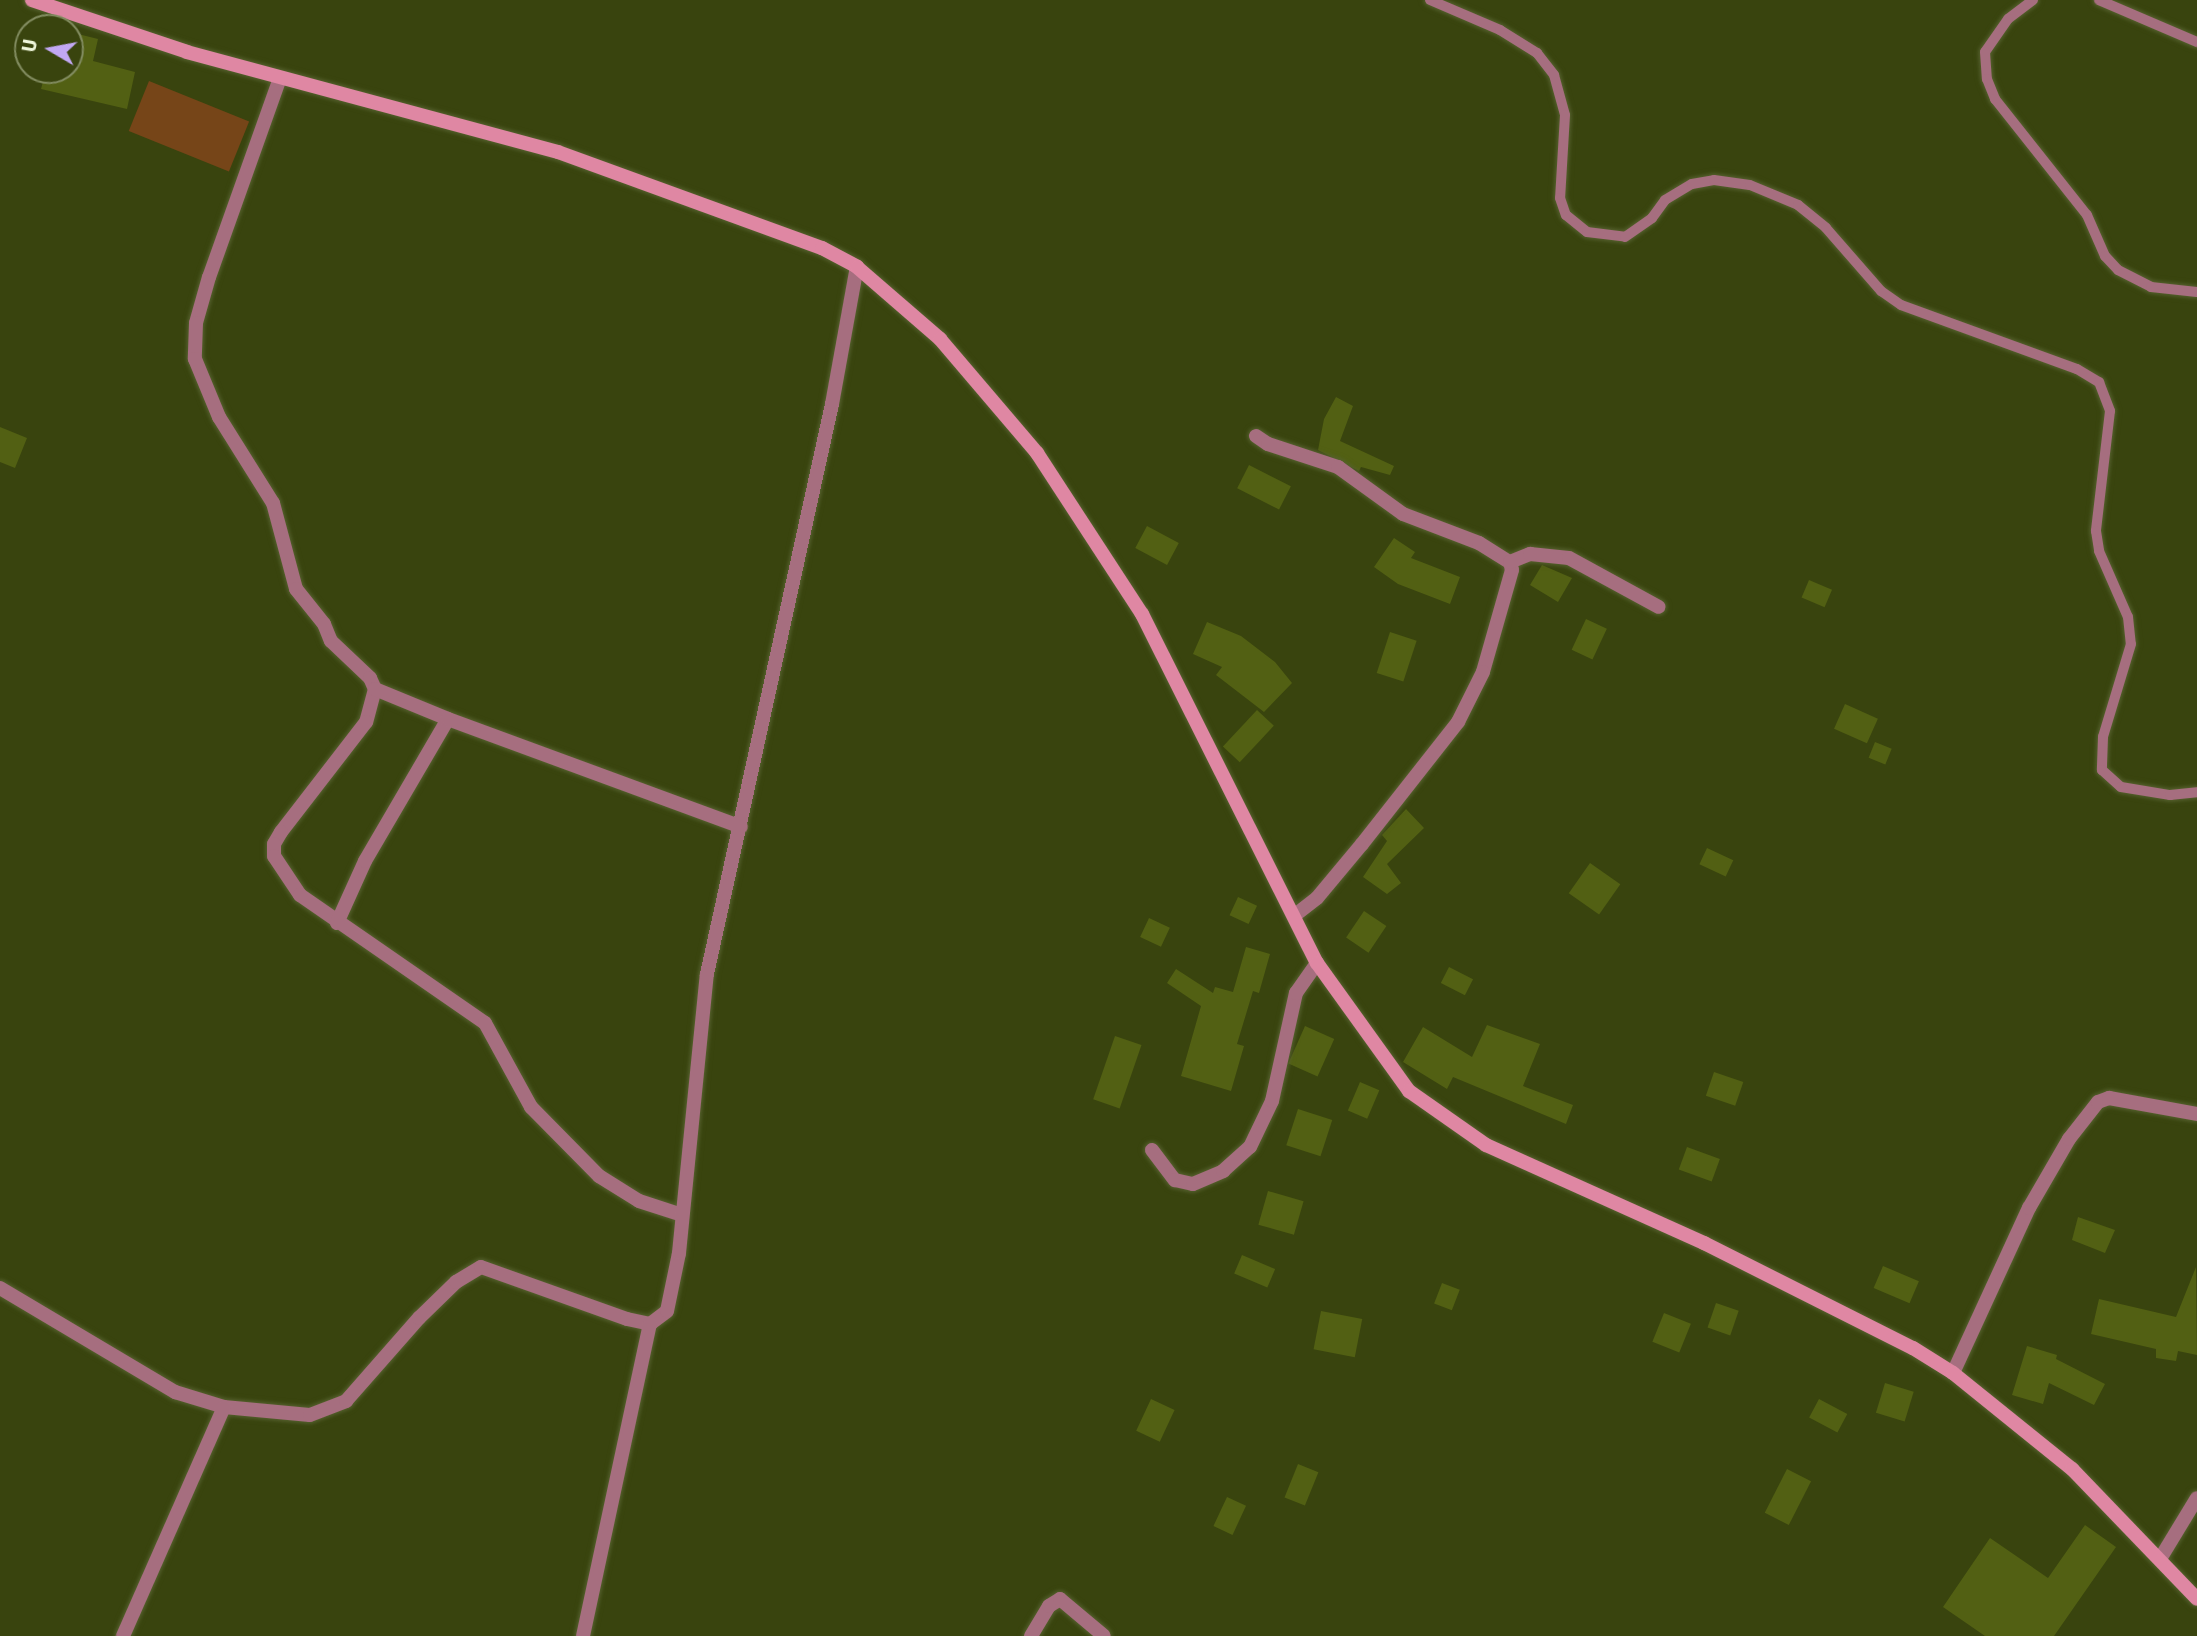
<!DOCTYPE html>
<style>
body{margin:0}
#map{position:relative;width:2197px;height:1636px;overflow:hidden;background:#39440e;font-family:"Fira Sans",sans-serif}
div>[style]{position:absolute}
.green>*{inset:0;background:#764518;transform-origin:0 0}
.building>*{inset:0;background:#526013;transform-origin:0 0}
.roads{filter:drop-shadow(0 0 2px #56612f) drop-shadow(0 0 2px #56612f)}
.service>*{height:10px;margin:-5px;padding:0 5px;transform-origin:5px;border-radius:5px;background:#a66e7f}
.minor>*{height:14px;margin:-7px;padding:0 7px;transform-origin:7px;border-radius:7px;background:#a66e7f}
.secondary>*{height:14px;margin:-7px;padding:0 7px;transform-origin:7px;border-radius:7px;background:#df87a3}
span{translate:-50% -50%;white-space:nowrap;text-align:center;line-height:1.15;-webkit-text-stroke:5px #39440e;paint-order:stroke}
.north{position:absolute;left:14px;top:14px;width:70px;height:70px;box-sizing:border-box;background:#39440e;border:2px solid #828c60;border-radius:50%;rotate:280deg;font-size:19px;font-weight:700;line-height:28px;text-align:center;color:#eff7db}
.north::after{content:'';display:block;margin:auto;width:24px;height:32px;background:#c2a8f3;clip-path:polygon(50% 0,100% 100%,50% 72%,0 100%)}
</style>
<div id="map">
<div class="green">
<div style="left:149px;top:81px;width:108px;height:54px;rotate:22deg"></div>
</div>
<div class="building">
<div style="clip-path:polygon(70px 32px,98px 39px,93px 61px,135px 72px,127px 109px,41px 89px,46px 70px,70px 70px)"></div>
<div style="clip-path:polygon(1336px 397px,1353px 406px,1340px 441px,1394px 466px,1390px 475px,1361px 467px,1359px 471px,1318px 450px,1324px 419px)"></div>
<div style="clip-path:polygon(0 427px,27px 438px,15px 468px,0 462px)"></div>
<div style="left:1249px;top:465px;width:47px;height:26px;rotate:27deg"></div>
<div style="left:1147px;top:526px;width:36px;height:25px;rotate:28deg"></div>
<div style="clip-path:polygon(1394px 538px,1415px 552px,1411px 558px,1460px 577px,1450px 604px,1398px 584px,1374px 567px)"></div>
<div style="clip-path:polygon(1542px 565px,1572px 578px,1558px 602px,1530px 585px)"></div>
<div style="left:1809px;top:580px;width:25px;height:19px;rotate:23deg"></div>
<div style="left:1586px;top:619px;width:23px;height:34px;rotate:25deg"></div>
<div style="clip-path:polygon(1207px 622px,1241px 636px,1275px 662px,1292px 683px,1264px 712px,1216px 675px,1222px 667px,1193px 654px)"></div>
<div style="left:1390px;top:632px;width:28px;height:43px;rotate:18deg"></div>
<div style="left:1845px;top:704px;width:36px;height:27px;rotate:24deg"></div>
<div style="left:1257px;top:710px;width:23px;height:50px;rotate:43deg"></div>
<div style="left:1875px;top:742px;width:18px;height:17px;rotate:22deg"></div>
<div style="clip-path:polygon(1406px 809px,1424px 828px,1387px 864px,1401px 883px,1387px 894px,1363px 877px,1387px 841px,1382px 835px)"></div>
<div style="left:1707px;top:848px;width:29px;height:18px;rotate:25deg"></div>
<div style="left:1590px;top:863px;width:37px;height:37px;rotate:35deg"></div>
<div style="left:1238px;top:897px;width:21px;height:20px;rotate:25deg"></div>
<div style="left:1364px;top:911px;width:27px;height:32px;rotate:34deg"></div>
<div style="left:1149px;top:918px;width:23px;height:21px;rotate:25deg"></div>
<div style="clip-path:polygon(1246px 947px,1270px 954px,1259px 993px,1253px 991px,1237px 1044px,1244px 1046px,1231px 1091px,1181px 1076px,1201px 1006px,1167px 983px,1176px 969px,1213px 993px,1215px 987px,1233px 992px)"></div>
<div style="left:1449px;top:967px;width:27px;height:18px;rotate:27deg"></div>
<div style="clip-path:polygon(1487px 1025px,1540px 1044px,1523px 1086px,1573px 1105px,1566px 1124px,1453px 1077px,1447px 1089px,1403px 1062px,1423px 1027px,1472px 1057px)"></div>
<div style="left:1305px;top:1026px;width:32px;height:41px;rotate:24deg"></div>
<div style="left:1115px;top:1036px;width:28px;height:67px;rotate:19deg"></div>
<div style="left:1714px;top:1072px;width:31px;height:25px;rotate:19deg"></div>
<div style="left:1360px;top:1082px;width:21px;height:31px;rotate:23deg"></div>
<div style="left:1298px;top:1109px;width:36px;height:38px;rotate:18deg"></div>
<div style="left:1687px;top:1147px;width:35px;height:24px;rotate:20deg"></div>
<div style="left:1268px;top:1191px;width:37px;height:35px;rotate:16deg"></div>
<div style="clip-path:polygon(2078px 1217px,2115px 1230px,2105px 1253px,2072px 1240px)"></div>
<div style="left:1242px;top:1255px;width:36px;height:20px;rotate:23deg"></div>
<div style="left:1883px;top:1266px;width:39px;height:24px;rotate:23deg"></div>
<div style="clip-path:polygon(2196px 1267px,2197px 1355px,2178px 1351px,2176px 1361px,2156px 1358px,2156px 1349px,2091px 1334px,2099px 1299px,2176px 1317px)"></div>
<div style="left:1442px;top:1283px;width:19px;height:22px;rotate:21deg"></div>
<div style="left:1716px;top:1303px;width:24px;height:26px;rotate:19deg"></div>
<div style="left:1321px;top:1311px;width:42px;height:39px;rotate:11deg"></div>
<div style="left:1664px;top:1313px;width:29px;height:31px;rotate:22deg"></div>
<div style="clip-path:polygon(2027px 1346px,2057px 1355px,2056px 1359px,2105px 1384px,2094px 1405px,2049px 1383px,2043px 1404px,2012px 1395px)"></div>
<div style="left:1885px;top:1383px;width:30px;height:31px;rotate:17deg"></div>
<div style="left:1151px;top:1399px;width:26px;height:35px;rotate:25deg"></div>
<div style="left:1819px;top:1399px;width:32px;height:21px;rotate:28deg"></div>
<div style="left:1298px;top:1464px;width:22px;height:36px;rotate:22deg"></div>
<div style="left:1787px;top:1469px;width:27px;height:49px;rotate:27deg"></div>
<div style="left:1227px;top:1497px;width:21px;height:32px;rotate:25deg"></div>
<div style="clip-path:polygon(2085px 1525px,2116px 1547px,2054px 1636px,1985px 1636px,1943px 1607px,1990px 1538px,2048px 1578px)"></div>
</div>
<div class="roads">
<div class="service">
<div style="left:1430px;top:0;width:76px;rotate:23.2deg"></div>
<div style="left:1500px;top:30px;width:44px;rotate:31.9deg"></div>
<div style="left:1537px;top:53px;width:28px;rotate:52deg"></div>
<div style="left:1554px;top:75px;width:41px;rotate:74.6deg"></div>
<div style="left:1565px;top:115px;width:83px;rotate:93.4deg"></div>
<div style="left:1560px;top:198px;width:18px;rotate:71deg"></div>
<div style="left:1566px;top:215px;width:27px;rotate:39deg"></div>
<div style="left:1587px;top:232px;width:38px;rotate:7deg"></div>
<div style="left:1625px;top:237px;width:33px;rotate:-35deg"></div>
<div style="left:1652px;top:218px;width:22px;rotate:-54deg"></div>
<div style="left:1665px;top:200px;width:31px;rotate:-31deg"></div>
<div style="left:1692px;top:184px;width:22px;rotate:-10deg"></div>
<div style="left:1714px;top:180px;width:36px;rotate:8deg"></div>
<div style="left:1750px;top:185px;width:52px;rotate:22.6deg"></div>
<div style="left:1798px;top:205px;width:36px;rotate:39deg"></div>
<div style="left:1826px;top:228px;width:84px;rotate:48.9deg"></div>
<div style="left:1881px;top:291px;width:24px;rotate:35deg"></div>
<div style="left:1901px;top:305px;width:187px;rotate:20deg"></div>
<div style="left:2077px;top:369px;width:26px;rotate:31deg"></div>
<div style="left:2099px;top:382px;width:31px;rotate:69deg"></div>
<div style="left:2110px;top:411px;width:121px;rotate:96.7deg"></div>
<div style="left:2096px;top:531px;width:20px;rotate:81deg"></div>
<div style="left:2099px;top:551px;width:72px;rotate:66.3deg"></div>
<div style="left:2128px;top:617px;width:27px;rotate:84deg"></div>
<div style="left:2131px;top:644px;width:97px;rotate:106.8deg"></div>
<div style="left:2103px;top:737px;width:33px;rotate:92deg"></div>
<div style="left:2102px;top:770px;width:25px;rotate:42deg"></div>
<div style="left:2121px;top:787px;width:50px;rotate:9.3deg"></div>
<div style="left:2170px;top:795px;width:27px;rotate:-6deg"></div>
<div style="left:2033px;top:0;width:31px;rotate:143deg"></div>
<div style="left:2008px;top:19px;width:40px;rotate:124.9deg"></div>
<div style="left:1985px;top:52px;width:27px;rotate:86deg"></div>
<div style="left:1987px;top:79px;width:22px;rotate:68deg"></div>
<div style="left:1995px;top:99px;width:148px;rotate:51.6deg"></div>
<div style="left:2087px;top:215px;width:45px;rotate:66.3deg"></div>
<div style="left:2105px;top:256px;width:19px;rotate:47deg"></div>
<div style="left:2118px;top:270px;width:37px;rotate:27deg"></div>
<div style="left:2151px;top:287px;width:46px;rotate:6.2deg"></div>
<div style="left:2099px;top:0;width:107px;rotate:23.2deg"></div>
</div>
<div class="minor">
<div style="left:280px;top:78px;width:211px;rotate:109.6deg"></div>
<div style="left:209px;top:277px;width:48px;rotate:105.8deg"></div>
<div style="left:196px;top:323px;width:36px;rotate:92deg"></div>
<div style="left:195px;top:359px;width:63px;rotate:67.5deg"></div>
<div style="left:219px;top:417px;width:102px;rotate:57.9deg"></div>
<div style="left:273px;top:503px;width:89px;rotate:75deg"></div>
<div style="left:296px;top:589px;width:45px;rotate:51.3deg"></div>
<div style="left:324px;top:624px;width:18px;rotate:68deg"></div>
<div style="left:331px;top:641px;width:54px;rotate:43.5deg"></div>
<div style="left:370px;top:678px;width:12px;rotate:66deg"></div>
<div style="left:375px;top:689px;width:34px;rotate:105deg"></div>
<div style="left:366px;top:722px;width:139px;rotate:127.7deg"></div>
<div style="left:281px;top:832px;width:14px;rotate:120deg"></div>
<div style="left:274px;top:844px;width:12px;rotate:90deg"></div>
<div style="left:274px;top:856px;width:47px;rotate:56.3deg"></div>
<div style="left:300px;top:895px;width:225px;rotate:34.7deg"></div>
<div style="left:485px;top:1023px;width:96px;rotate:61.3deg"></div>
<div style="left:531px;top:1107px;width:97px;rotate:45.4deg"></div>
<div style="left:599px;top:1176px;width:47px;rotate:32deg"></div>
<div style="left:639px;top:1201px;width:45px;rotate:18deg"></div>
<div style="left:1256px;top:436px;width:14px;rotate:34deg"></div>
<div style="left:1268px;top:444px;width:74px;rotate:18.2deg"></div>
<div style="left:1338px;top:467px;width:80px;rotate:35.9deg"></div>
<div style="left:1403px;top:514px;width:81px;rotate:20.9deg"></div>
<div style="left:1479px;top:543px;width:36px;rotate:32deg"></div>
<div style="left:1510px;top:562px;width:8px;rotate:76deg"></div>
<div style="left:1512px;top:570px;width:106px;rotate:105.9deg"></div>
<div style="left:1483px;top:672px;width:56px;rotate:116.6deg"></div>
<div style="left:1458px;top:722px;width:155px;rotate:128.2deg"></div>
<div style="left:1362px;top:844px;width:70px;rotate:129.8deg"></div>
<div style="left:1317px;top:898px;width:29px;rotate:142deg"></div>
<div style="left:1510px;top:562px;width:22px;rotate:-22deg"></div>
<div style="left:1530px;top:554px;width:39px;rotate:6deg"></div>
<div style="left:1569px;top:558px;width:102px;rotate:28.6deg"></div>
<div style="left:375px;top:689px;width:79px;rotate:22.3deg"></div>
<div style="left:337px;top:923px;width:68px;rotate:-65.7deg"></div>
<div style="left:365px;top:861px;width:164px;rotate:-59.7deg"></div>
<div style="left:448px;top:719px;width:312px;rotate:20.2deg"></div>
<div style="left:1152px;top:1150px;width:38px;rotate:53deg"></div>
<div style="left:1175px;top:1180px;width:18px;rotate:13deg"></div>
<div style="left:1193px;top:1184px;width:33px;rotate:-23deg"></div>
<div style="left:1223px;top:1171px;width:36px;rotate:-42deg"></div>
<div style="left:1250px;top:1147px;width:51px;rotate:-64.4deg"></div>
<div style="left:1272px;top:1101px;width:111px;rotate:-77.5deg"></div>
<div style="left:1296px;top:993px;width:37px;rotate:-55deg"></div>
<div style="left:0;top:1288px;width:204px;rotate:30.7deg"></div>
<div style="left:175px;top:1392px;width:51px;rotate:17deg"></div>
<div style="left:224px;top:1407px;width:86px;rotate:5.3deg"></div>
<div style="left:310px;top:1415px;width:39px;rotate:-21deg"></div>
<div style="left:346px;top:1401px;width:111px;rotate:-48.7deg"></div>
<div style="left:419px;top:1318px;width:52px;rotate:-44.2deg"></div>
<div style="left:456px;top:1282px;width:29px;rotate:-31deg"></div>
<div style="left:481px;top:1267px;width:155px;rotate:19.6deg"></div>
<div style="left:627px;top:1319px;width:24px;rotate:12deg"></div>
<div style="left:650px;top:1324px;width:21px;rotate:-37deg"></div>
<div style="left:667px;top:1311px;width:59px;rotate:-78.3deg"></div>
<div style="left:679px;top:1253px;width:280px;rotate:-84.3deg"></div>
<div style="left:707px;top:974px;width:584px;rotate:-77.63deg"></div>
<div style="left:832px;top:404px;width:139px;rotate:-79.7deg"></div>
<div style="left:1953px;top:1373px;width:182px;rotate:-65.3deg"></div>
<div style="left:2029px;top:1208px;width:80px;rotate:-59.9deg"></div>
<div style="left:2069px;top:1139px;width:47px;rotate:-51.9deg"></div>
<div style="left:2098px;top:1102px;width:12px;rotate:-20deg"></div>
<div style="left:2109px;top:1098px;width:89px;rotate:10.3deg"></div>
<div style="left:2160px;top:1559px;width:71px;rotate:-58.8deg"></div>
<div style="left:123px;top:1636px;width:250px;rotate:-66.2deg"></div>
<div style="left:583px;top:1636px;width:319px;rotate:-77.9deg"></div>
<div style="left:1031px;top:1636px;width:35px;rotate:-59deg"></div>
<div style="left:1049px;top:1606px;width:13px;rotate:-32deg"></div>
<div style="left:1060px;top:1599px;width:57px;rotate:40.1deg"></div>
</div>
<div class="secondary">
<div style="left:32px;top:0;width:163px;rotate:18.5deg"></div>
<div style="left:187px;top:52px;width:384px;rotate:15.1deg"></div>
<div style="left:558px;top:152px;width:281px;rotate:20deg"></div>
<div style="left:822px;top:248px;width:40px;rotate:28deg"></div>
<div style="left:857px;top:267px;width:110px;rotate:40.9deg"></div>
<div style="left:940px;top:339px;width:150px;rotate:49.6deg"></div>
<div style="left:1037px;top:453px;width:192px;rotate:56.9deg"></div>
<div style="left:1142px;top:614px;width:390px;rotate:63.4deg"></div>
<div style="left:1317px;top:963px;width:158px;rotate:54.3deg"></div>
<div style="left:1409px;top:1091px;width:94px;rotate:35deg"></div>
<div style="left:1486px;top:1145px;width:239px;rotate:24.2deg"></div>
<div style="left:1704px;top:1243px;width:234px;rotate:26.7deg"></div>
<div style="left:1913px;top:1348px;width:47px;rotate:32deg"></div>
<div style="left:1953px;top:1373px;width:153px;rotate:38.9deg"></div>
<div style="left:2072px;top:1469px;width:180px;rotate:46.1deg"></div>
</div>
</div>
<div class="north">U</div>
</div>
